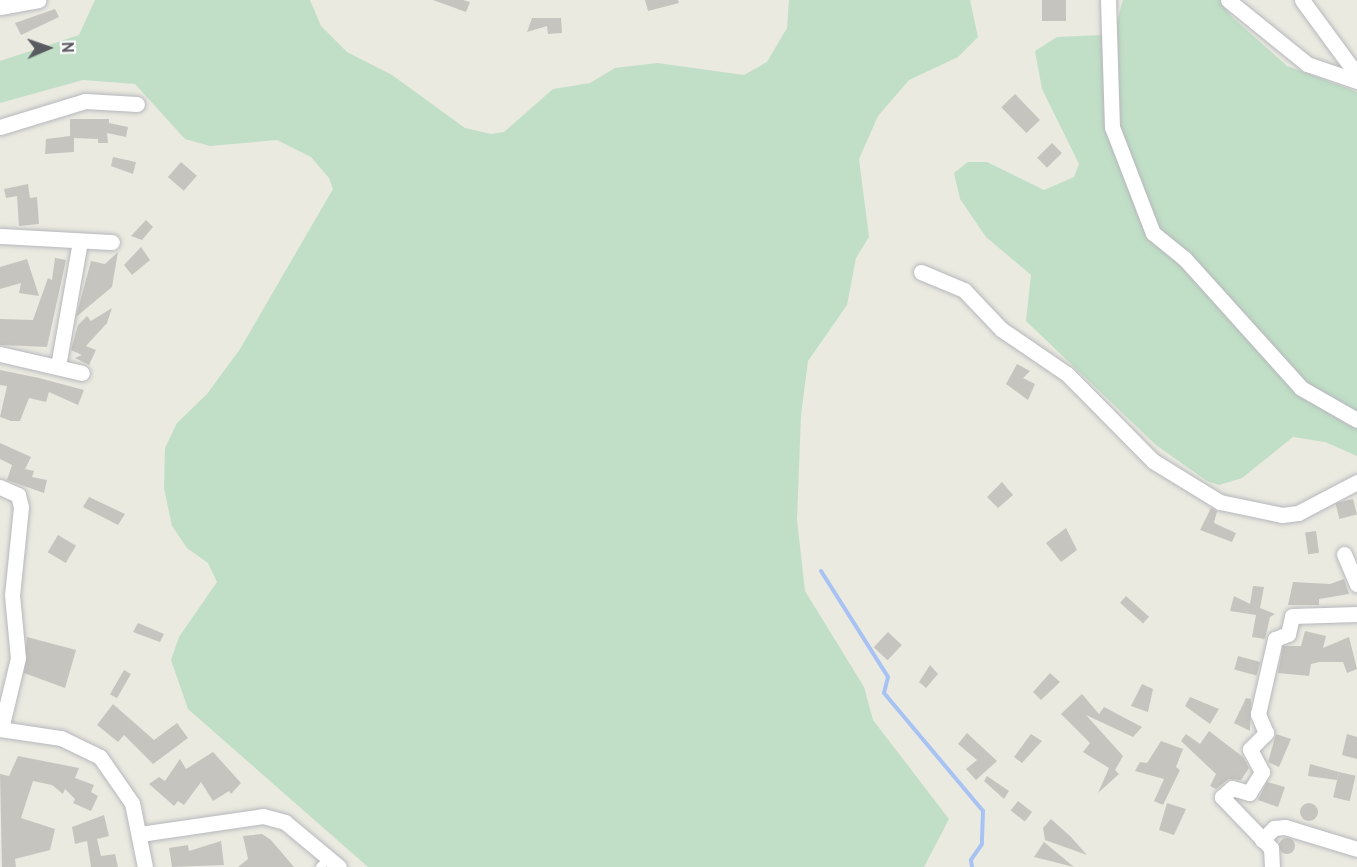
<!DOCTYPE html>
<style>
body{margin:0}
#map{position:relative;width:1357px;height:867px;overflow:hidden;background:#eaeae1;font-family:Overpass,sans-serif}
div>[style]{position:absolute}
.green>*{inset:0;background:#c0dfc6}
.stream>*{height:4px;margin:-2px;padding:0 2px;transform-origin:2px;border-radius:2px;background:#a8c3f3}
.building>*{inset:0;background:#c6c4be;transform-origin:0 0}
.round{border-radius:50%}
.roads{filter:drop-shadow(0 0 2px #b6b7bc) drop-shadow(0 0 2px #b6b7bc)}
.service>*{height:8px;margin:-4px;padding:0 4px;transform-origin:4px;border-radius:4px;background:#fff}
.minor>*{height:15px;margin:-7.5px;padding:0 7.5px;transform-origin:7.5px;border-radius:7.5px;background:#fff}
span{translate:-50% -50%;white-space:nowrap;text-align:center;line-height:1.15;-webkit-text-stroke:4.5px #fff;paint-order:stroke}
.north{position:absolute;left:18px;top:18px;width:60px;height:60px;-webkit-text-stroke:4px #fff;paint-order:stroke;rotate:88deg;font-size:16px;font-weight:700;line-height:24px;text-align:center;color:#595b60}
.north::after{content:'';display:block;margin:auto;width:21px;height:27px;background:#595b60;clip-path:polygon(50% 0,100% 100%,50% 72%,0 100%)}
</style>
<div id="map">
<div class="green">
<div style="clip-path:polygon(95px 0,310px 0,321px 26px,347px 52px,392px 75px,465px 128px,491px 134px,504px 132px,553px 89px,590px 83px,615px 68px,657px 63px,744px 75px,767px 62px,787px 28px,789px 0,970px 0,978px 37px,958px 57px,909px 80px,878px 116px,859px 159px,869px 237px,856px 258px,847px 305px,808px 361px,801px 415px,797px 520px,805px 591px,864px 687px,873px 720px,949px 819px,924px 867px,368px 867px,188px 709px,171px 660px,179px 637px,217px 582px,208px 563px,187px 548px,172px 526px,164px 488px,165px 448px,177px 423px,207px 394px,240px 349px,333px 189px,329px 178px,311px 157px,277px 140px,210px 146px,185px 139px,135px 84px,83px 80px,0 103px,0 61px,79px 35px)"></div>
<div style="clip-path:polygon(1123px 0,1220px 0,1231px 16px,1287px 66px,1357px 92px,1357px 456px,1325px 442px,1293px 437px,1242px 478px,1219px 485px,1207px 481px,1156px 445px,1026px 321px,1031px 275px,986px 237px,960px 199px,954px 173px,968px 162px,987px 162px,1044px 190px,1074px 177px,1079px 164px,1042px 89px,1035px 51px,1057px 37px,1102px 35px,1117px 22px)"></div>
</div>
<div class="stream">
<div style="left:821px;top:571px;width:125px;rotate:57.7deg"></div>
<div style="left:888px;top:677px;width:16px;rotate:104deg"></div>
<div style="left:884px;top:693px;width:154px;rotate:50deg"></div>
<div style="left:983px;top:811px;width:33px;rotate:92deg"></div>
<div style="left:982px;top:844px;width:19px;rotate:125deg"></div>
<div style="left:971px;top:860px;width:7px;rotate:82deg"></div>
</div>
<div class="building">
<div style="clip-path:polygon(433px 0,463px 0,470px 2px,466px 12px)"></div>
<div style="clip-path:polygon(645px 0,678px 0,679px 3px,648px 11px)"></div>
<div style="left:1042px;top:0;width:24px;height:21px"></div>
<div style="clip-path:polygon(55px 9px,59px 17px,21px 35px,15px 23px)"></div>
<div style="clip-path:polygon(532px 18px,561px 18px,562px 33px,548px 34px,547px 26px,527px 32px)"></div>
<div style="left:1015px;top:94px;width:36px;height:19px;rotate:46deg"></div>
<div style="clip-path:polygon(70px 119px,109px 119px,109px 123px,128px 127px,126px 137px,107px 133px,108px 143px,98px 143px,98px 139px,74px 138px,74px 152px,45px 154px,46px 139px,70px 136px)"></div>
<div style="left:1052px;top:143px;width:14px;height:21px;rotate:45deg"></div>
<div style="clip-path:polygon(113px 157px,136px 162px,133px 174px,111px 166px)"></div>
<div style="left:181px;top:162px;width:21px;height:20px;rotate:41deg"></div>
<div style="clip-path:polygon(28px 184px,30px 198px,37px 197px,39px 224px,19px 226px,17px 196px,6px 198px,4px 189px)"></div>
<div style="clip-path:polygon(146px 220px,153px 227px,142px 240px,131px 236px)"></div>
<div style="clip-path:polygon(141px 247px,150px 260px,132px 275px,124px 265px)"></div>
<div style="clip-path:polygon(118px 252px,112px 287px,76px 317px,91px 261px,105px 264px)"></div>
<div style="clip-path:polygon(55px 258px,66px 260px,47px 347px,0 345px,0 319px,33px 320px,48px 278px,52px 280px)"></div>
<div style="clip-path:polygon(27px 259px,39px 296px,19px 293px,21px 283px,0 289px,0 267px)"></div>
<div style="clip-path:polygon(112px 308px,107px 323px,86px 346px,96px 350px,89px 365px,75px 358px,82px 355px,71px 350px,78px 325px,87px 316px,91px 321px)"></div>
<div style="clip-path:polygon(1017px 364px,1030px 371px,1023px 378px,1035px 384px,1028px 400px,1006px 384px)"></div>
<div style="clip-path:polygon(0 370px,39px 378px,84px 390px,78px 405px,49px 392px,46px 402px,29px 398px,20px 421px,11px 421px,0 417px,7px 386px,0 385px)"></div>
<div style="clip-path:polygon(0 443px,31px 457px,25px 469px,34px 471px,32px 477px,47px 480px,44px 493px,7px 480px,12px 465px,0 459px)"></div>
<div style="clip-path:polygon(1002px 482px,1013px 495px,998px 508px,987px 497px)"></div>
<div style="clip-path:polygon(89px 497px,125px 514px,118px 525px,83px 507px)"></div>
<div style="left:1353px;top:499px;width:16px;height:18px;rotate:76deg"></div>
<div style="clip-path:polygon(1211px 508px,1217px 511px,1214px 523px,1236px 533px,1232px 542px,1200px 530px)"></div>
<div style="clip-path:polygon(1066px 528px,1077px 550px,1061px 562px,1046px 543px)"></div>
<div style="left:1316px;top:531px;width:22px;height:11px;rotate:82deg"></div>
<div style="left:58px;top:535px;width:21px;height:20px;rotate:31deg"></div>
<div style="clip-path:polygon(1344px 579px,1349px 594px,1319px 599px,1319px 605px,1288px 605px,1293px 582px,1330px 584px)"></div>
<div style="clip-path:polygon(1253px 586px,1264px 587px,1260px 608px,1275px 614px,1270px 617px,1265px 639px,1252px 637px,1256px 615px,1230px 611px,1234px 596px,1250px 604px)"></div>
<div style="left:1126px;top:596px;width:31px;height:9px;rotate:42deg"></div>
<div style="clip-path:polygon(138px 623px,164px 634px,160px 642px,133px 632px)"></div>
<div style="clip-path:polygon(1305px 631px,1326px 636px,1323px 648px,1349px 637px,1357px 669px,1347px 673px,1343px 662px,1319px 662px,1311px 664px,1309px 676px,1278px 673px,1283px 646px,1301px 646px)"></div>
<div style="left:888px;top:632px;width:19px;height:21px;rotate:43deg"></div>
<div style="clip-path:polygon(27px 637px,76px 650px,65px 688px,24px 673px)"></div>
<div style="left:1238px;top:656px;width:23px;height:14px;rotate:15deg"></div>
<div style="clip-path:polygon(930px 665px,938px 674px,926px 688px,919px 682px)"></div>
<div style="left:124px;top:670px;width:8px;height:28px;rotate:30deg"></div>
<div style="clip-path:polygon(1050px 673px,1060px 682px,1041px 700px,1033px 692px)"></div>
<div style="clip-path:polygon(1142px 684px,1153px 689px,1148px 712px,1131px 706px)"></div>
<div style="clip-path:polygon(1082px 694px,1099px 714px,1104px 707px,1142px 727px,1133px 737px,1086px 715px,1123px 756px,1115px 770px,1119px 774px,1098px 793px,1109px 768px,1083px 752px,1090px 743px,1061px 714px)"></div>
<div style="clip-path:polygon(1190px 697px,1219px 709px,1210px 724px,1185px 706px)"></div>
<div style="clip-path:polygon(1246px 698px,1251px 699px,1250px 731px,1234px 723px)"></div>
<div style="clip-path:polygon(113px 704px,154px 740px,177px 723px,188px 738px,153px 764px,124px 735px,118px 742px,97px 725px)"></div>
<div style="clip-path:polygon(1209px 731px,1243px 757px,1249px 768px,1241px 780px,1229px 779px,1216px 789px,1210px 786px,1216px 774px,1181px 741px,1186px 734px,1200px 744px)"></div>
<div style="clip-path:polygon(967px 733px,997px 761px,976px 780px,966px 769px,977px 760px,958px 744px)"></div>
<div style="clip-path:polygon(1031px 734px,1042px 741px,1022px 763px,1014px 757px)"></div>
<div style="clip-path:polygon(1276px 734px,1291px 739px,1279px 767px,1268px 762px)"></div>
<div style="clip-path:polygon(1347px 734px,1357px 737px,1357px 759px,1342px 755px)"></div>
<div style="clip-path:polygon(1161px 741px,1183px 749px,1176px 767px,1180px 770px,1163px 805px,1154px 801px,1164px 779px,1135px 771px,1140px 762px,1147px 763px)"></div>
<div style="clip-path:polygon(213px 752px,241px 783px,231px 794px,229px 791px,213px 801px,201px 782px,184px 805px,178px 801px,174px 806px,149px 784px,159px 777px,165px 781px,180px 759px,186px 769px)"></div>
<div style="clip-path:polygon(18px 756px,79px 768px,75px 778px,94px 785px,91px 792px,98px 796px,91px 811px,73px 803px,75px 799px,65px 789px,63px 794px,52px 785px,33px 781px,21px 818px,55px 829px,50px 850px,15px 859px,16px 867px,2px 867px,0 774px,9px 776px)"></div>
<div style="clip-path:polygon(1310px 764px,1339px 772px,1337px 780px,1308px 776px)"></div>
<div style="left:1339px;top:772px;width:17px;height:26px;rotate:13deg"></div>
<div style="clip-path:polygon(987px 776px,1009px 791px,1004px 799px,984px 781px)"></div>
<div style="clip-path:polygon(1267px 782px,1285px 787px,1278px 807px,1258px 800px)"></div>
<div style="left:1018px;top:801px;width:18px;height:12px;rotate:38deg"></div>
<div class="round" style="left:1300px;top:803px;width:18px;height:18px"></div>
<div style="clip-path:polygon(1167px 803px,1186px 809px,1174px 835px,1159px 830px)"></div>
<div style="clip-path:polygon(104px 815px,109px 836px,97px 839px,101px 856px,115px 854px,118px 867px,91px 867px,87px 841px,75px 844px,72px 827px)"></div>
<div style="clip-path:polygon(1051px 819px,1071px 837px,1087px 855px,1045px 840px,1043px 828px)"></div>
<div style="clip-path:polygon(262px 834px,271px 840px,294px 867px,238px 867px,248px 859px,243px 836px)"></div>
<div class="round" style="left:1279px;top:838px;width:16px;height:16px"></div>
<div style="clip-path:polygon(221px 841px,224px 865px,172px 867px,169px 848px,188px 845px,189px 851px)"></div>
<div style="clip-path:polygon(1044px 842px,1074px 867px,1034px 857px)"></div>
</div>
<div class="roads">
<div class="service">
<div style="left:320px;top:867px;width:12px;rotate:-48deg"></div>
</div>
<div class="minor">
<div style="left:1108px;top:0;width:127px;rotate:88.2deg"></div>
<div style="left:1112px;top:127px;width:114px;rotate:68.9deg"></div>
<div style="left:1153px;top:233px;width:41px;rotate:39.1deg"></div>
<div style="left:1185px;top:259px;width:173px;rotate:48deg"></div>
<div style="left:1301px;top:388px;width:64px;rotate:29.7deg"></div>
<div style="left:1228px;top:0;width:102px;rotate:39deg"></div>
<div style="left:1307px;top:64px;width:53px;rotate:18.8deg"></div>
<div style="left:1302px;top:0;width:93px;rotate:53.7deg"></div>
<div style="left:0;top:7px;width:39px;rotate:-10deg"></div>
<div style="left:0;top:127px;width:89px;rotate:-17deg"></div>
<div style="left:85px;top:101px;width:52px;rotate:3.3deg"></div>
<div style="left:0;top:236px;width:112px;rotate:3.1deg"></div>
<div style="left:921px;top:272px;width:47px;rotate:22.7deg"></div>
<div style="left:964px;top:290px;width:54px;rotate:46.5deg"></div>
<div style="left:1001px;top:329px;width:80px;rotate:34.3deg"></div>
<div style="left:1067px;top:374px;width:122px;rotate:45.3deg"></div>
<div style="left:1153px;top:461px;width:79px;rotate:31.5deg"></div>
<div style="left:1220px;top:502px;width:63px;rotate:11.8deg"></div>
<div style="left:1282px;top:515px;width:16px;rotate:-7deg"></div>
<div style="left:1298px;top:513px;width:67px;rotate:-27.7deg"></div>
<div style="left:0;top:354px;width:84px;rotate:13deg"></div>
<div style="left:58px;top:366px;width:127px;rotate:-80deg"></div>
<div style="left:0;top:487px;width:20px;rotate:24deg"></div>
<div style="left:18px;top:495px;width:12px;rotate:76deg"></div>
<div style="left:21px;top:507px;width:88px;rotate:95.8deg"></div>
<div style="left:12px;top:595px;width:63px;rotate:84.6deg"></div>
<div style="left:18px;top:658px;width:73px;rotate:103.5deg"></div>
<div style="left:1344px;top:554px;width:33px;rotate:67deg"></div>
<div style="left:0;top:729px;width:62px;rotate:8.4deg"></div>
<div style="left:61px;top:738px;width:43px;rotate:26deg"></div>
<div style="left:100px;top:757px;width:56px;rotate:55.2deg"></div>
<div style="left:132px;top:803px;width:65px;rotate:78.5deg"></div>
<div style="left:140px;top:834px;width:124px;rotate:-8.3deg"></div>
<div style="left:263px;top:816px;width:23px;rotate:15deg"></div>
<div style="left:285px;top:822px;width:70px;rotate:39.8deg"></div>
<div style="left:1262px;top:840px;width:17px;rotate:-45deg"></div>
<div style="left:1274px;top:828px;width:11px;rotate:-5deg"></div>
<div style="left:1285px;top:827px;width:75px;rotate:17deg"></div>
<div style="left:1272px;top:867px;width:19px;rotate:-93deg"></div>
<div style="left:1271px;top:848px;width:71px;rotate:-133.9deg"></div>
<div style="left:1222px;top:797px;width:13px;rotate:-42deg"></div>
<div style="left:1232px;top:788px;width:18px;rotate:16deg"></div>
<div style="left:1249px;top:793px;width:25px;rotate:-58deg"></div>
<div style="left:1262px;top:772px;width:26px;rotate:-118deg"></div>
<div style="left:1250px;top:749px;width:23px;rotate:-45deg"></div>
<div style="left:1266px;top:733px;width:21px;rotate:-113deg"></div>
<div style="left:1258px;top:714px;width:77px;rotate:-77.2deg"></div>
<div style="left:1275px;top:639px;width:14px;rotate:-21deg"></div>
<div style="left:1288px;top:634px;width:18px;rotate:-77deg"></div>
<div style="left:1292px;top:616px;width:65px;rotate:-1.8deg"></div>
</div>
</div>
<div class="north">N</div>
</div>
